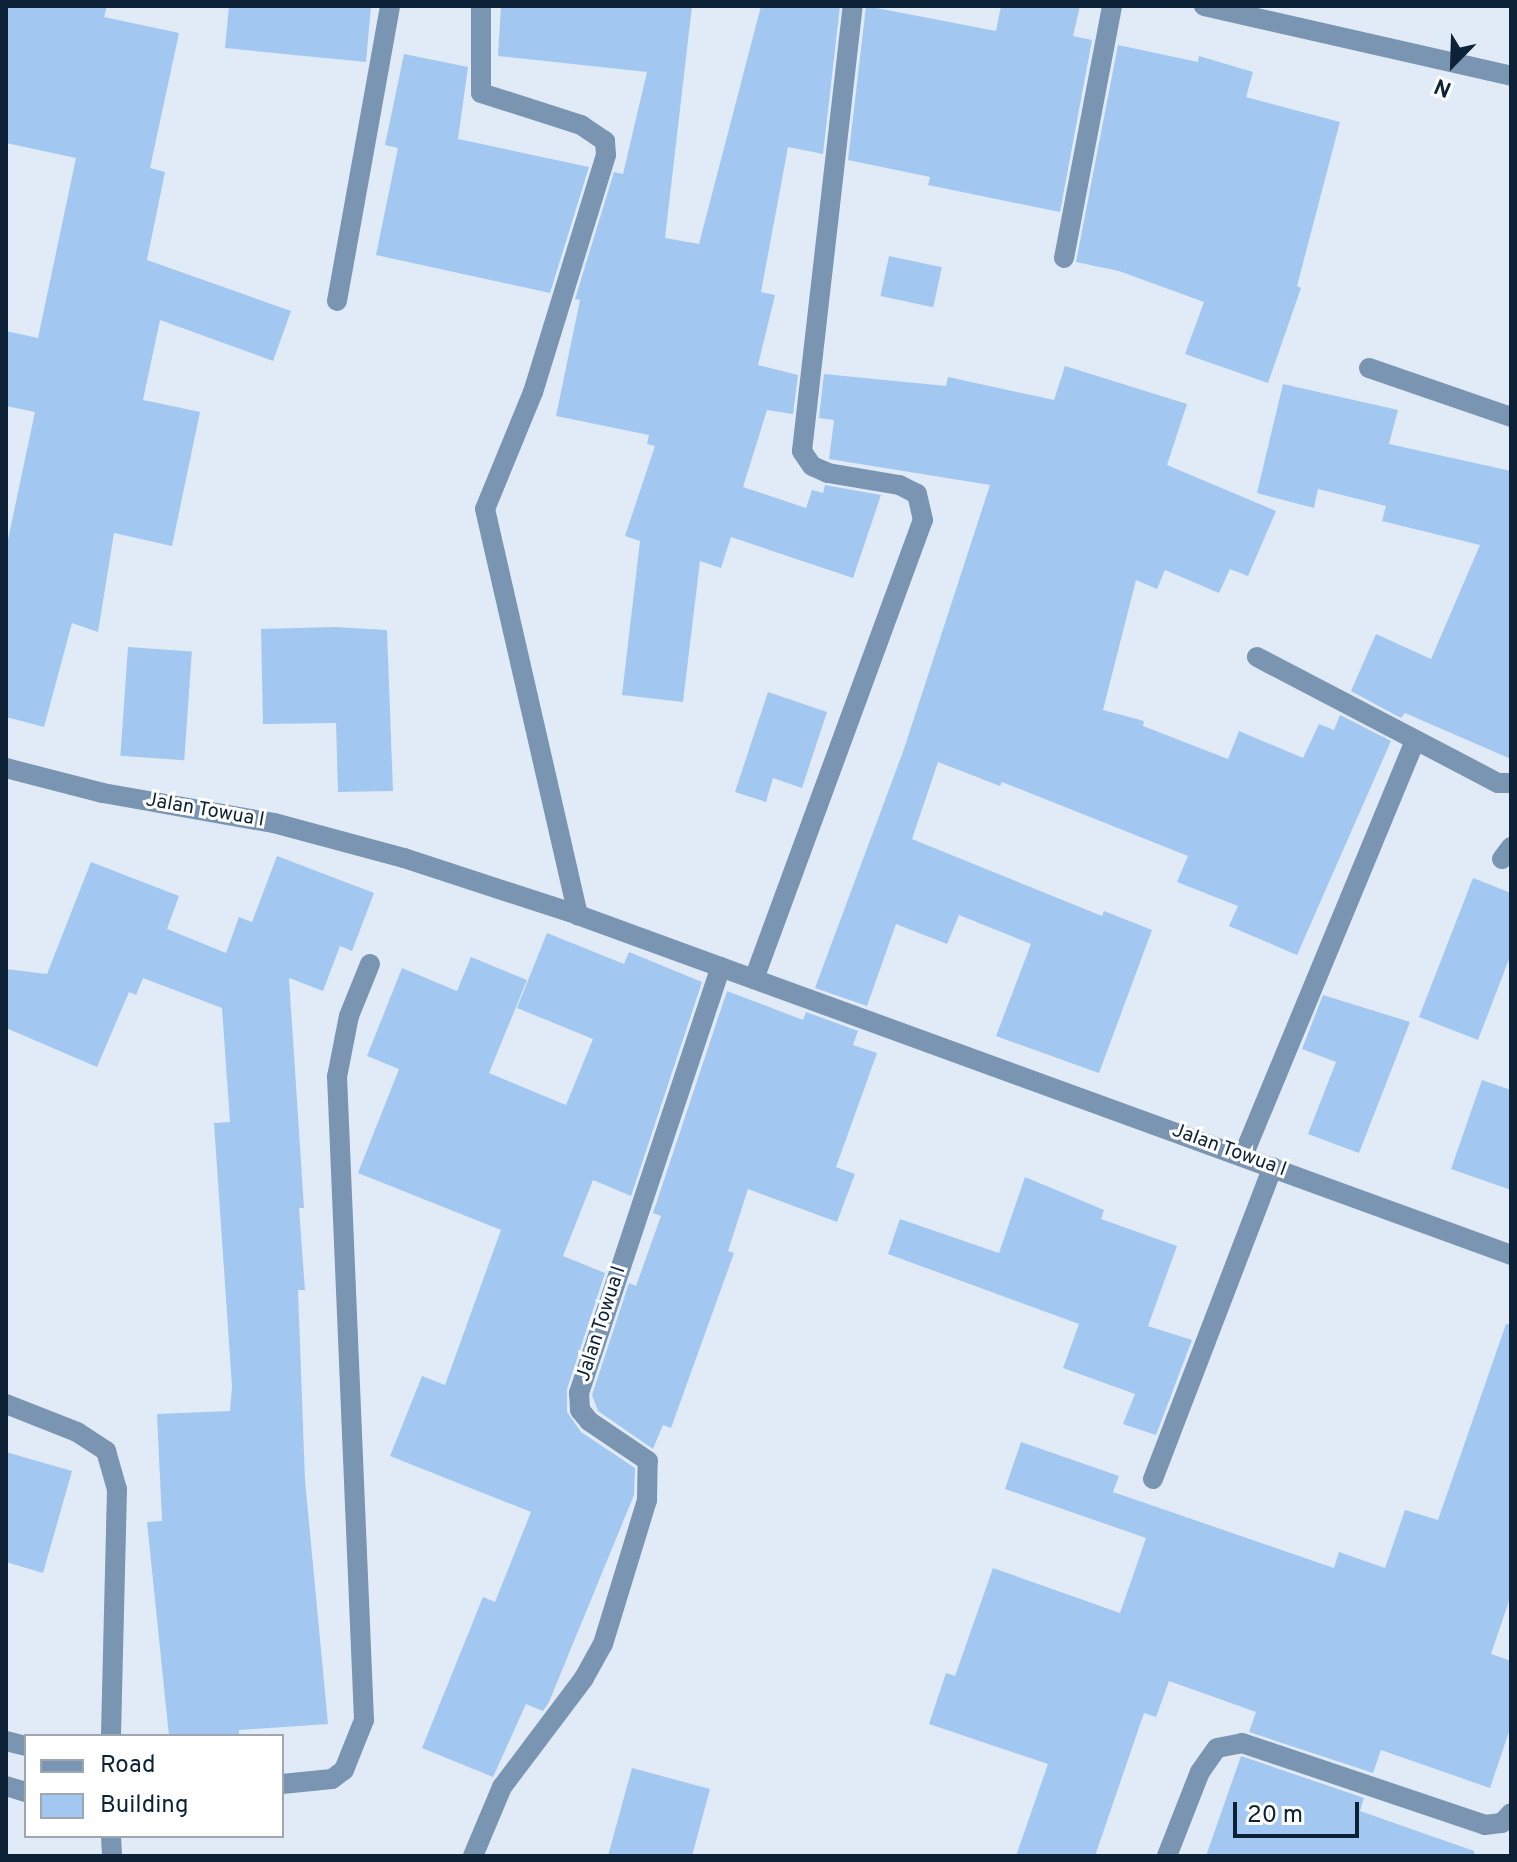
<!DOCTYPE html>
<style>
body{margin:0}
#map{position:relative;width:1517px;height:1862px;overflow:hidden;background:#e1ebf7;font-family:Overpass,sans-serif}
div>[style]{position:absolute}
.building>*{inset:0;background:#a2c8f1;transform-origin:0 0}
.minor>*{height:20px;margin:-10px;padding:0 10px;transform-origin:10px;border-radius:10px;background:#7a95b2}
span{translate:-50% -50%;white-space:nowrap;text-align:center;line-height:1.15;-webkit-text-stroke:6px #fff;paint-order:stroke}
.street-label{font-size:20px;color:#0d2236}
.frame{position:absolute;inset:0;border:8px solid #0d2236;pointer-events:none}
.legend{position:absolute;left:24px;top:1734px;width:260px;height:104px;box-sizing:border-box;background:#fff;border:2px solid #9ea7af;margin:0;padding:10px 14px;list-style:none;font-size:24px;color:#0d2236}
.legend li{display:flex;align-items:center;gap:16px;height:40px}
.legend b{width:40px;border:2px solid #9ea7af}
.north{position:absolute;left:1413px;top:24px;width:80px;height:80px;-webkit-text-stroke:6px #fff;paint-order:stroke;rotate:203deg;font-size:22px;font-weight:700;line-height:32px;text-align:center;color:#0d2236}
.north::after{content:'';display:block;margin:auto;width:28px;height:36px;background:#0d2236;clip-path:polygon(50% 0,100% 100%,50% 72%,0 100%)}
.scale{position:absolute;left:1233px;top:1802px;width:126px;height:36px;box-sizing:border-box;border:4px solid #0d2236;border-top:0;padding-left:10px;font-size:24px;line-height:28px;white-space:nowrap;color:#0d2236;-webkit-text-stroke:6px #fff;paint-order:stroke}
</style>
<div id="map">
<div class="building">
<div style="clip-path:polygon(6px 6px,107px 6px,104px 17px,179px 33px,150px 168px,165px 172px,147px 260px,291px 311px,273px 361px,160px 320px,143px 400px,200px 412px,172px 546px,114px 533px,98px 632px,72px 623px,44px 727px,6px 717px,6px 549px,35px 412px,6px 406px,6px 331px,38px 338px,76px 158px,6px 143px)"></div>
<div style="clip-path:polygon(229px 6px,371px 6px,366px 62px,225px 48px)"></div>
<div style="clip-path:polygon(501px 6px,692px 6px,665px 238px,699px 244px,761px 6px,840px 6px,823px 154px,788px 147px,761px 292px,775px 295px,758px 365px,798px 375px,793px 414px,767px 410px,743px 487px,806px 508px,812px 490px,823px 493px,825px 485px,881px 495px,853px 578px,731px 537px,721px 568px,700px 561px,683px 702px,622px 695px,640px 541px,625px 536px,655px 446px,647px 444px,649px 435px,556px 416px,580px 300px,575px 299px,614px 172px,623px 174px,647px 72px,498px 56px)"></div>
<div style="clip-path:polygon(866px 6px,996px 31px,1001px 6px,1080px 6px,1073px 36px,1092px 40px,1060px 212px,928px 185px,930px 177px,848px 160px)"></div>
<div style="clip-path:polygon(1118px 45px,1198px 62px,1199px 56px,1253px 72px,1246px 97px,1340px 122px,1297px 286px,1301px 288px,1268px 383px,1185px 354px,1204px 302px,1119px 271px,1076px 262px)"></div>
<div style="clip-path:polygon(404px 54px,468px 67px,458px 139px,589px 167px,550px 293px,376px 255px,398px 148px,385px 145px)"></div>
<div style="left:889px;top:256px;width:54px;height:41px;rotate:12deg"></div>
<div style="clip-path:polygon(1065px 366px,1187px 404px,1167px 465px,1276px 511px,1248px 576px,1230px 569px,1219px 593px,1165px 570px,1157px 589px,1136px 580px,1103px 710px,1144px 721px,1143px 726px,1228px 759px,1239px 731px,1303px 758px,1319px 724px,1334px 730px,1340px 715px,1391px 741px,1297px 955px,1229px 926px,1238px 906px,1177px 882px,1188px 856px,1002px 782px,1000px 786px,938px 762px,912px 839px,1102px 916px,1104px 911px,1152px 930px,1099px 1073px,996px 1036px,1031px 944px,959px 915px,947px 944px,896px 924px,867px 1006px,815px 988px,904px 749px,990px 485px,829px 459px,834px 420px,819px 418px,824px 374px,946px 386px,948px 377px,1054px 400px)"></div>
<div style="clip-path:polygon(1283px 384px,1398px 410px,1389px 444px,1511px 471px,1511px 759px,1405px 713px,1401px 718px,1351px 691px,1376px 634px,1431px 659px,1480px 545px,1382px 521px,1386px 506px,1318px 489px,1314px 508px,1257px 493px)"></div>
<div style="clip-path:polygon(334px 627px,387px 630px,393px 791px,338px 792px,336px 723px,263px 724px,261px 629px)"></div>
<div style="left:128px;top:647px;width:64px;height:109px;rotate:4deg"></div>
<div style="clip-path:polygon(768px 692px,827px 712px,802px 788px,773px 778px,766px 802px,735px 792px)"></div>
<div style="clip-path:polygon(277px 856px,374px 893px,352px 951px,340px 946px,323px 991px,289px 978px,304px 1208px,299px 1208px,305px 1290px,298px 1290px,305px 1480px,328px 1724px,239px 1730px,239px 1736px,169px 1736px,147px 1522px,162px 1521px,157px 1414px,230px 1411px,232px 1387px,214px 1123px,230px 1122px,222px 1008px,143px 978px,136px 995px,129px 992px,97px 1067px,6px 1028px,6px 969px,47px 974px,91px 862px,179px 896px,167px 929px,226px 953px,239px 917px,252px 922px)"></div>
<div style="clip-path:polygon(1473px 878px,1511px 893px,1511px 954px,1478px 1040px,1419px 1017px)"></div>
<div style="clip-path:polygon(547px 933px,624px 964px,629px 952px,702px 982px,631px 1196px,593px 1180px,563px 1256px,605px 1273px,567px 1389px,567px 1412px,581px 1432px,635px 1468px,634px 1495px,549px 1702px,543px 1711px,526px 1704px,493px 1777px,422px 1748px,483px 1597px,495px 1602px,531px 1512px,390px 1456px,422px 1376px,445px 1385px,501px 1230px,358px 1173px,399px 1069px,367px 1056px,402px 968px,457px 991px,471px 957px,527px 980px,489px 1073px,566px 1105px,593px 1039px,517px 1008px)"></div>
<div style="clip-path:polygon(727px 991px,803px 1020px,806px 1012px,858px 1031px,853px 1045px,877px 1053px,836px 1167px,855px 1174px,837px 1222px,748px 1189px,728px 1251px,734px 1253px,671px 1428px,663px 1425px,653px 1449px,598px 1411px,592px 1395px,629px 1283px,636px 1286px,661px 1216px,653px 1213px)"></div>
<div style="clip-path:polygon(1323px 995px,1410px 1022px,1359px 1153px,1308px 1134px,1336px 1062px,1302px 1049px)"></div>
<div style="clip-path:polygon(1482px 1080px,1511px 1090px,1511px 1190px,1451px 1169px)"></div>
<div style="clip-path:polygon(1025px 1177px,1104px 1210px,1101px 1219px,1177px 1246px,1148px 1326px,1192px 1340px,1156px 1435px,1123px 1424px,1135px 1394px,1063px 1368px,1079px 1324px,888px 1254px,900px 1219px,999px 1253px)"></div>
<div style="clip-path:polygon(1506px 1324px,1511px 1325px,1511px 1595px,1491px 1654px,1511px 1661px,1511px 1726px,1490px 1788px,1381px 1750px,1373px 1773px,1249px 1732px,1256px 1712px,1169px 1681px,1156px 1717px,1144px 1713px,1095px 1856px,1016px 1856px,1048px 1764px,929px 1724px,946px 1673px,955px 1676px,993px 1568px,1120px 1613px,1146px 1538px,1005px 1489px,1021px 1442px,1119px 1476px,1113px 1492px,1334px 1568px,1339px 1552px,1385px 1568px,1405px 1510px,1438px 1520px)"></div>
<div style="clip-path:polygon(6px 1452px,72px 1471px,43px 1573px,6px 1562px)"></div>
<div style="clip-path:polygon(1241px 1756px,1364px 1798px,1360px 1811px,1474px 1851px,1474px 1856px,1206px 1856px)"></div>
<div style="clip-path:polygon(632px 1768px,710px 1789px,692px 1856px,608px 1856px)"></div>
</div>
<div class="minor">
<div style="left:481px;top:6px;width:87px;rotate:90deg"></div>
<div style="left:481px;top:93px;width:105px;rotate:17.7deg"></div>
<div style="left:581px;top:125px;width:29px;rotate:34deg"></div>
<div style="left:605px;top:141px;width:14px;rotate:86deg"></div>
<div style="left:606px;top:155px;width:248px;rotate:107.1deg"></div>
<div style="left:533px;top:392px;width:126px;rotate:112.3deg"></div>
<div style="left:485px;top:509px;width:417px;rotate:77.1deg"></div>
<div style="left:1204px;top:6px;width:315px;rotate:12.8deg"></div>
<div style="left:1064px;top:258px;width:257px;rotate:-79.2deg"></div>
<div style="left:337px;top:301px;width:300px;rotate:-79.8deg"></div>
<div style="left:1369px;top:368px;width:150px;rotate:19deg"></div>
<div style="left:1257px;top:657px;width:272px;rotate:27.6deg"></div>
<div style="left:1498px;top:783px;width:13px"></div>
<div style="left:6px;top:768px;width:100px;rotate:14.5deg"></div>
<div style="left:103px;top:793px;width:174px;rotate:10deg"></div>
<div style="left:274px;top:823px;width:135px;rotate:15.1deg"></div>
<div style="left:404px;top:858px;width:183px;rotate:18.1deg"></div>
<div style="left:578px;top:915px;width:993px;rotate:20.02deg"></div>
<div style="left:1502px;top:859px;width:15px;rotate:-53deg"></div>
<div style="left:754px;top:979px;width:489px;rotate:-69.8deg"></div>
<div style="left:923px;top:520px;width:27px;rotate:-103deg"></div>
<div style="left:917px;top:494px;width:20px;rotate:-153deg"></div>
<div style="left:899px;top:485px;width:72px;rotate:-170.4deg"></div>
<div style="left:828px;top:473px;width:17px;rotate:-156deg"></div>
<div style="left:812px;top:466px;width:18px;rotate:-124deg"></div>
<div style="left:802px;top:451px;width:448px;rotate:-83.5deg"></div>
<div style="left:1243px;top:1156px;width:450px;rotate:-67.5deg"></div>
<div style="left:6px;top:1404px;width:76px;rotate:21.5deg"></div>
<div style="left:77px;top:1432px;width:35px;rotate:33deg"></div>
<div style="left:106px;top:1451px;width:40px;rotate:74deg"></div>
<div style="left:117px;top:1489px;width:247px;rotate:91.4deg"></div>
<div style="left:1153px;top:1479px;width:334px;rotate:-69deg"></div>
<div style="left:6px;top:1741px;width:21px;rotate:14deg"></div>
<div style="left:282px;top:1784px;width:50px;rotate:-5.7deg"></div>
<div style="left:332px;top:1779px;width:15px;rotate:-37deg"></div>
<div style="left:344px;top:1770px;width:54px;rotate:-68.2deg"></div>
<div style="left:364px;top:1720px;width:644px;rotate:-92.4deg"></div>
<div style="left:337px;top:1077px;width:62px;rotate:-78.9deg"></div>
<div style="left:349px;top:1016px;width:56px;rotate:-68deg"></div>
<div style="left:6px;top:1786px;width:21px;rotate:17deg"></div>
<div style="left:111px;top:1836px;width:20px;rotate:87deg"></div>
<div style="left:473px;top:1856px;width:75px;rotate:-67.2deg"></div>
<div style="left:502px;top:1787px;width:136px;rotate:-53deg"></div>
<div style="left:584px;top:1678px;width:39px;rotate:-61deg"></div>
<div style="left:603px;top:1644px;width:151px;rotate:-73deg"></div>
<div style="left:647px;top:1500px;width:39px;rotate:-89deg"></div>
<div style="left:648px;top:1461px;width:71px;rotate:-145.9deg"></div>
<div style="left:589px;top:1421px;width:14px;rotate:-129deg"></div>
<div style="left:580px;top:1410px;width:17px;rotate:-93deg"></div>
<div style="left:579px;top:1393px;width:449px;rotate:-71.6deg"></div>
<div style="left:1167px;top:1856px;width:90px;rotate:-68.6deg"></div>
<div style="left:1200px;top:1772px;width:29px;rotate:-55deg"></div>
<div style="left:1217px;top:1748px;width:25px;rotate:-11deg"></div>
<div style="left:1242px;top:1743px;width:256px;rotate:18.6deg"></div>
<div style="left:1485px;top:1825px;width:17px;rotate:-7deg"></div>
<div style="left:1502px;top:1823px;width:13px;rotate:-48deg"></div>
</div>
<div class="street-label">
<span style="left:205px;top:811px;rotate:10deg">Jalan Towua I</span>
<span style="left:1229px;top:1151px;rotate:20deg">Jalan Towua I</span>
<span style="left:602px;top:1324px;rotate:-72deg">Jalan Towua I</span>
</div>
<div class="frame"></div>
<ul class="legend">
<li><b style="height:10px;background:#7a95b2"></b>Road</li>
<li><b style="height:22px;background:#a2c8f1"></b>Building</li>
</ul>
<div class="north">N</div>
<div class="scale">20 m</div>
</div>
